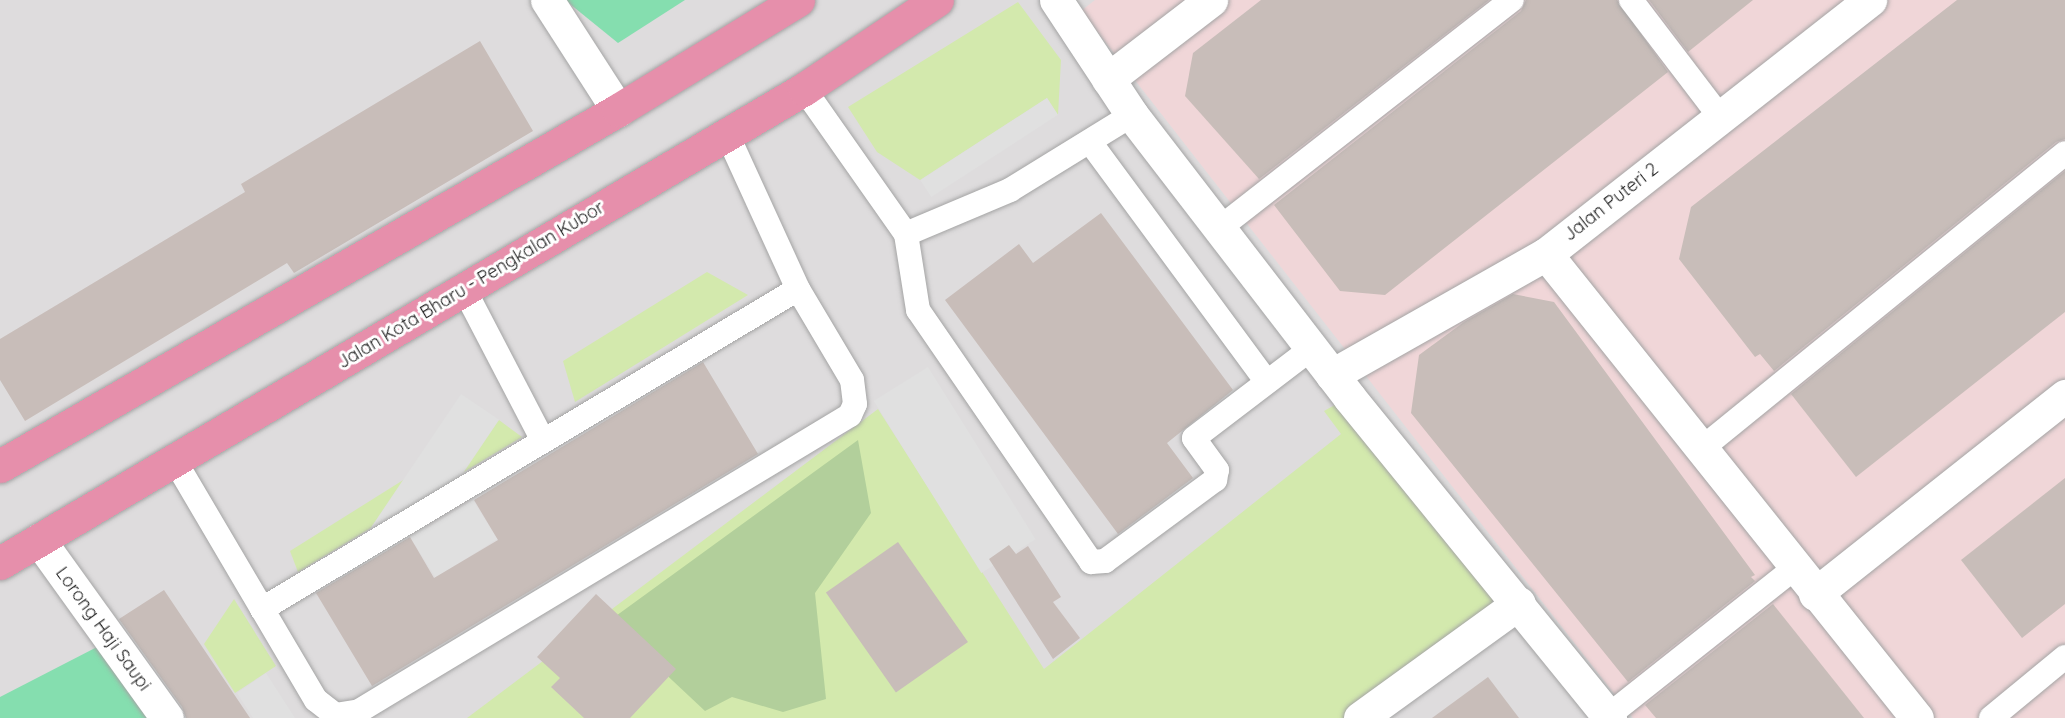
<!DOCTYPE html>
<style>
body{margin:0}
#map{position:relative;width:2065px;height:718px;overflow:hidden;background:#f0ebe6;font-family:Quicksand,sans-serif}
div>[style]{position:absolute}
.residential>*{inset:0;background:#dedcdd;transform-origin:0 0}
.commercial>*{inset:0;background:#f0d6d8}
.grass>*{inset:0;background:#d3e9ad}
.forest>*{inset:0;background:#b2cf9b}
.pitch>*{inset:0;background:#85deaf}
.parking>*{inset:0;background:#e0e0e0;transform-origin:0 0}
.building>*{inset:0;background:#c8bdb9;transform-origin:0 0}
.roads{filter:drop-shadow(0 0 2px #a4a4a4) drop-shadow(0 0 2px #a4a4a4)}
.lane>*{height:24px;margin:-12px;padding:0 12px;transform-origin:12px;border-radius:12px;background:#fff}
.street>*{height:33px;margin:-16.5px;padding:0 16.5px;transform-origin:16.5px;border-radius:16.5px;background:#fff}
.highway>*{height:33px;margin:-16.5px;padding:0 16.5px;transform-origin:16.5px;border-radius:16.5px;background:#e68fab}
span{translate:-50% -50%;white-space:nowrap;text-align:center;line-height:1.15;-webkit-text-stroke:6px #fff;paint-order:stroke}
.street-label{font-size:18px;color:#202020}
</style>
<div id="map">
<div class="residential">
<div style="left:0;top:0;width:2065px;height:718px"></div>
</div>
<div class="commercial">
<div style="clip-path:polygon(1095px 0,2065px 0,2065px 718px,1633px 718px,1081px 11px)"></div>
</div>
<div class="grass">
<div style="clip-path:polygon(1018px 2px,1061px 60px,1058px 115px,1047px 98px,920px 180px,877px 152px,848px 107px)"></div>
<div style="clip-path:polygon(707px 272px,748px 295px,575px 402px,563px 361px)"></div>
<div style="clip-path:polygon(1349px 397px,1519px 603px,1360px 718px,467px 718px,878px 409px,1044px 669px,1341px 434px,1324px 411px)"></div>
<div style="clip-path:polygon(499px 420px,522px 437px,298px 572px,290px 551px)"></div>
<div style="clip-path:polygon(234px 599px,276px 666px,235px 693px,204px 644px)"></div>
</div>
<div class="forest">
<div style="clip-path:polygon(858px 440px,871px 513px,815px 593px,826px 699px,783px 712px,732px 697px,705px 711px,609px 621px)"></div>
</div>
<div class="pitch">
<div style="clip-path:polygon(565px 0,685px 0,618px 43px)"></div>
<div style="clip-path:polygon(97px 647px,149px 718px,0 718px,0 697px)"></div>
</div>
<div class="parking">
<div style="left:1047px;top:98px;width:20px;height:151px;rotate:57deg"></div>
<div style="left:928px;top:367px;width:203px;height:64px;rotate:58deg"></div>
<div style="left:461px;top:394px;width:46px;height:220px;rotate:34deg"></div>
<div style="left:473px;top:500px;width:46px;height:73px;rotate:58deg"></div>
<div style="clip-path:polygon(266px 673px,295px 718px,253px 718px,237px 693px)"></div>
</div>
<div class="building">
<div style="clip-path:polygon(1261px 0,1489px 0,1259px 179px,1185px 96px,1193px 53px)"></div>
<div style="clip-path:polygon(1526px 0,1617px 0,1668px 72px,1385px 295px,1340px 291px,1274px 205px,1521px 11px)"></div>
<div style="clip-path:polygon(1649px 0,1753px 0,1688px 52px)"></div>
<div style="clip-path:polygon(1957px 0,2065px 0,2065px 139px,2056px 142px,1774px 371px,1760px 354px,1755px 357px,1679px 259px,1691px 207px)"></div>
<div style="clip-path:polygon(480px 41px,533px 131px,294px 273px,287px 263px,25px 421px,0 380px,0 339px,245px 192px,241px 184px)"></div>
<div style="clip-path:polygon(2065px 171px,2065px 312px,1856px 477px,1791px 394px)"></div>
<div style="clip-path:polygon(1101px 213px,1233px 390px,1167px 443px,1193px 478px,1118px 534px,945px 300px,1019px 244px,1033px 263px)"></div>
<div style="clip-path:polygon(1513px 294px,1554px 302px,1755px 575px,1751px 577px,1755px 581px,1628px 682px,1411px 413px,1419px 355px,1464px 322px)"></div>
<div style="clip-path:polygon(703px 362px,758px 454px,372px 686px,316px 593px,410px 537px,434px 578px,498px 540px,474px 500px)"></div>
<div style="clip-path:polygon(2065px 478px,2065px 604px,2022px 638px,1961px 560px)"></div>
<div style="left:898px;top:542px;width:122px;height:88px;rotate:55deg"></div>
<div style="clip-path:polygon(1009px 545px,1016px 554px,1028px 546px,1061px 597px,1053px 602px,1080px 638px,1053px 659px,989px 559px)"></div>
<div style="clip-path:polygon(164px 590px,250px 718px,186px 718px,182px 707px,119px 619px)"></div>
<div style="clip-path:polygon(596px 594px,676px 669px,630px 718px,584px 718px,551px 687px,560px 678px,537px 657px)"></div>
<div style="clip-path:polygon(1773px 604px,1864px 718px,1656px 718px,1645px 705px)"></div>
<div style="clip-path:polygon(1488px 677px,1519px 718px,1432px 718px)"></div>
</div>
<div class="roads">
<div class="lane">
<div style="left:1631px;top:0;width:147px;rotate:52.7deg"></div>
<div style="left:804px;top:89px;width:177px;rotate:54.9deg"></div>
<div style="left:906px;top:234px;width:77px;rotate:81deg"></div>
<div style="left:918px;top:310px;width:306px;rotate:55.5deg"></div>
<div style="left:1091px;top:562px;width:14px;rotate:-4deg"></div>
<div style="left:1105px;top:561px;width:137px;rotate:-36.4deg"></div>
<div style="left:1215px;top:480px;width:10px;rotate:-79deg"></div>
<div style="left:1217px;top:470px;width:39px;rotate:-126deg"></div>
<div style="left:1194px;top:438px;width:148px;rotate:-37.3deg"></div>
<div style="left:1090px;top:142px;width:298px;rotate:53.6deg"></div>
<div style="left:1221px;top:227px;width:369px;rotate:-38deg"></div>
<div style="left:906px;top:234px;width:113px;rotate:-22.9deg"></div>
<div style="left:1010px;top:190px;width:143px;rotate:-31.6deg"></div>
<div style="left:464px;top:289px;width:171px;rotate:62.5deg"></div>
<div style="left:1701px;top:449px;width:469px;rotate:-39.1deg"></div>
<div style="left:175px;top:461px;width:277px;rotate:59.5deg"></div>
<div style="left:316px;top:700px;width:24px;rotate:38deg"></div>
<div style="left:335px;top:715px;width:24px;rotate:-9deg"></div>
<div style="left:359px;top:711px;width:573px;rotate:-31.08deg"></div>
<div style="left:850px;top:415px;width:12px;rotate:-66deg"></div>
<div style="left:855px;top:404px;width:24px;rotate:-97deg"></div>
<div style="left:852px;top:380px;width:106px;rotate:-120.7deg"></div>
<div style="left:798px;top:289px;width:170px;rotate:-114.6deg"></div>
<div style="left:262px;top:609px;width:624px;rotate:-30.84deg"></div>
<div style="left:1608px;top:716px;width:238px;rotate:-38.4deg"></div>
<div style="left:1991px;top:718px;width:96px;rotate:-39.5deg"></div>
</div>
<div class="street">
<div style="left:547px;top:0;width:131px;rotate:57.2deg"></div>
<div style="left:1056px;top:0;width:138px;rotate:56.5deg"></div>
<div style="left:1132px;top:115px;width:356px;rotate:52.4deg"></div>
<div style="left:1349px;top:397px;width:414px;rotate:50.9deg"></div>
<div style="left:1108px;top:79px;width:130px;rotate:-37.5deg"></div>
<div style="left:1546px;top:254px;width:594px;rotate:51.36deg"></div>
<div style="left:1332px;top:375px;width:246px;rotate:-29.5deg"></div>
<div style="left:1546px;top:254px;width:412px;rotate:-38.1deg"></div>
<div style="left:39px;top:540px;width:219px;rotate:54.3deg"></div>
<div style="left:1815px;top:594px;width:319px;rotate:-38.4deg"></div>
<div style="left:1360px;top:718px;width:196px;rotate:-35.9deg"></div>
</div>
<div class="highway">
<div style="left:0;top:466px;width:713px;rotate:-29.94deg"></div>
<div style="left:618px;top:110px;width:211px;rotate:-31.4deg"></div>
<div style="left:0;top:563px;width:933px;rotate:-30.52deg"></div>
<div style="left:804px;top:89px;width:160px;rotate:-33.8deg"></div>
</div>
</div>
<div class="street-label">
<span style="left:1611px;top:202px;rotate:-38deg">Jalan Puteri 2</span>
<span style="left:471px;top:285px;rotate:-31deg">Jalan Kota Bharu - Pengkalan Kubor</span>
<span style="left:103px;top:629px;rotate:54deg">Lorong Haji Saupi</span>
</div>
</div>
